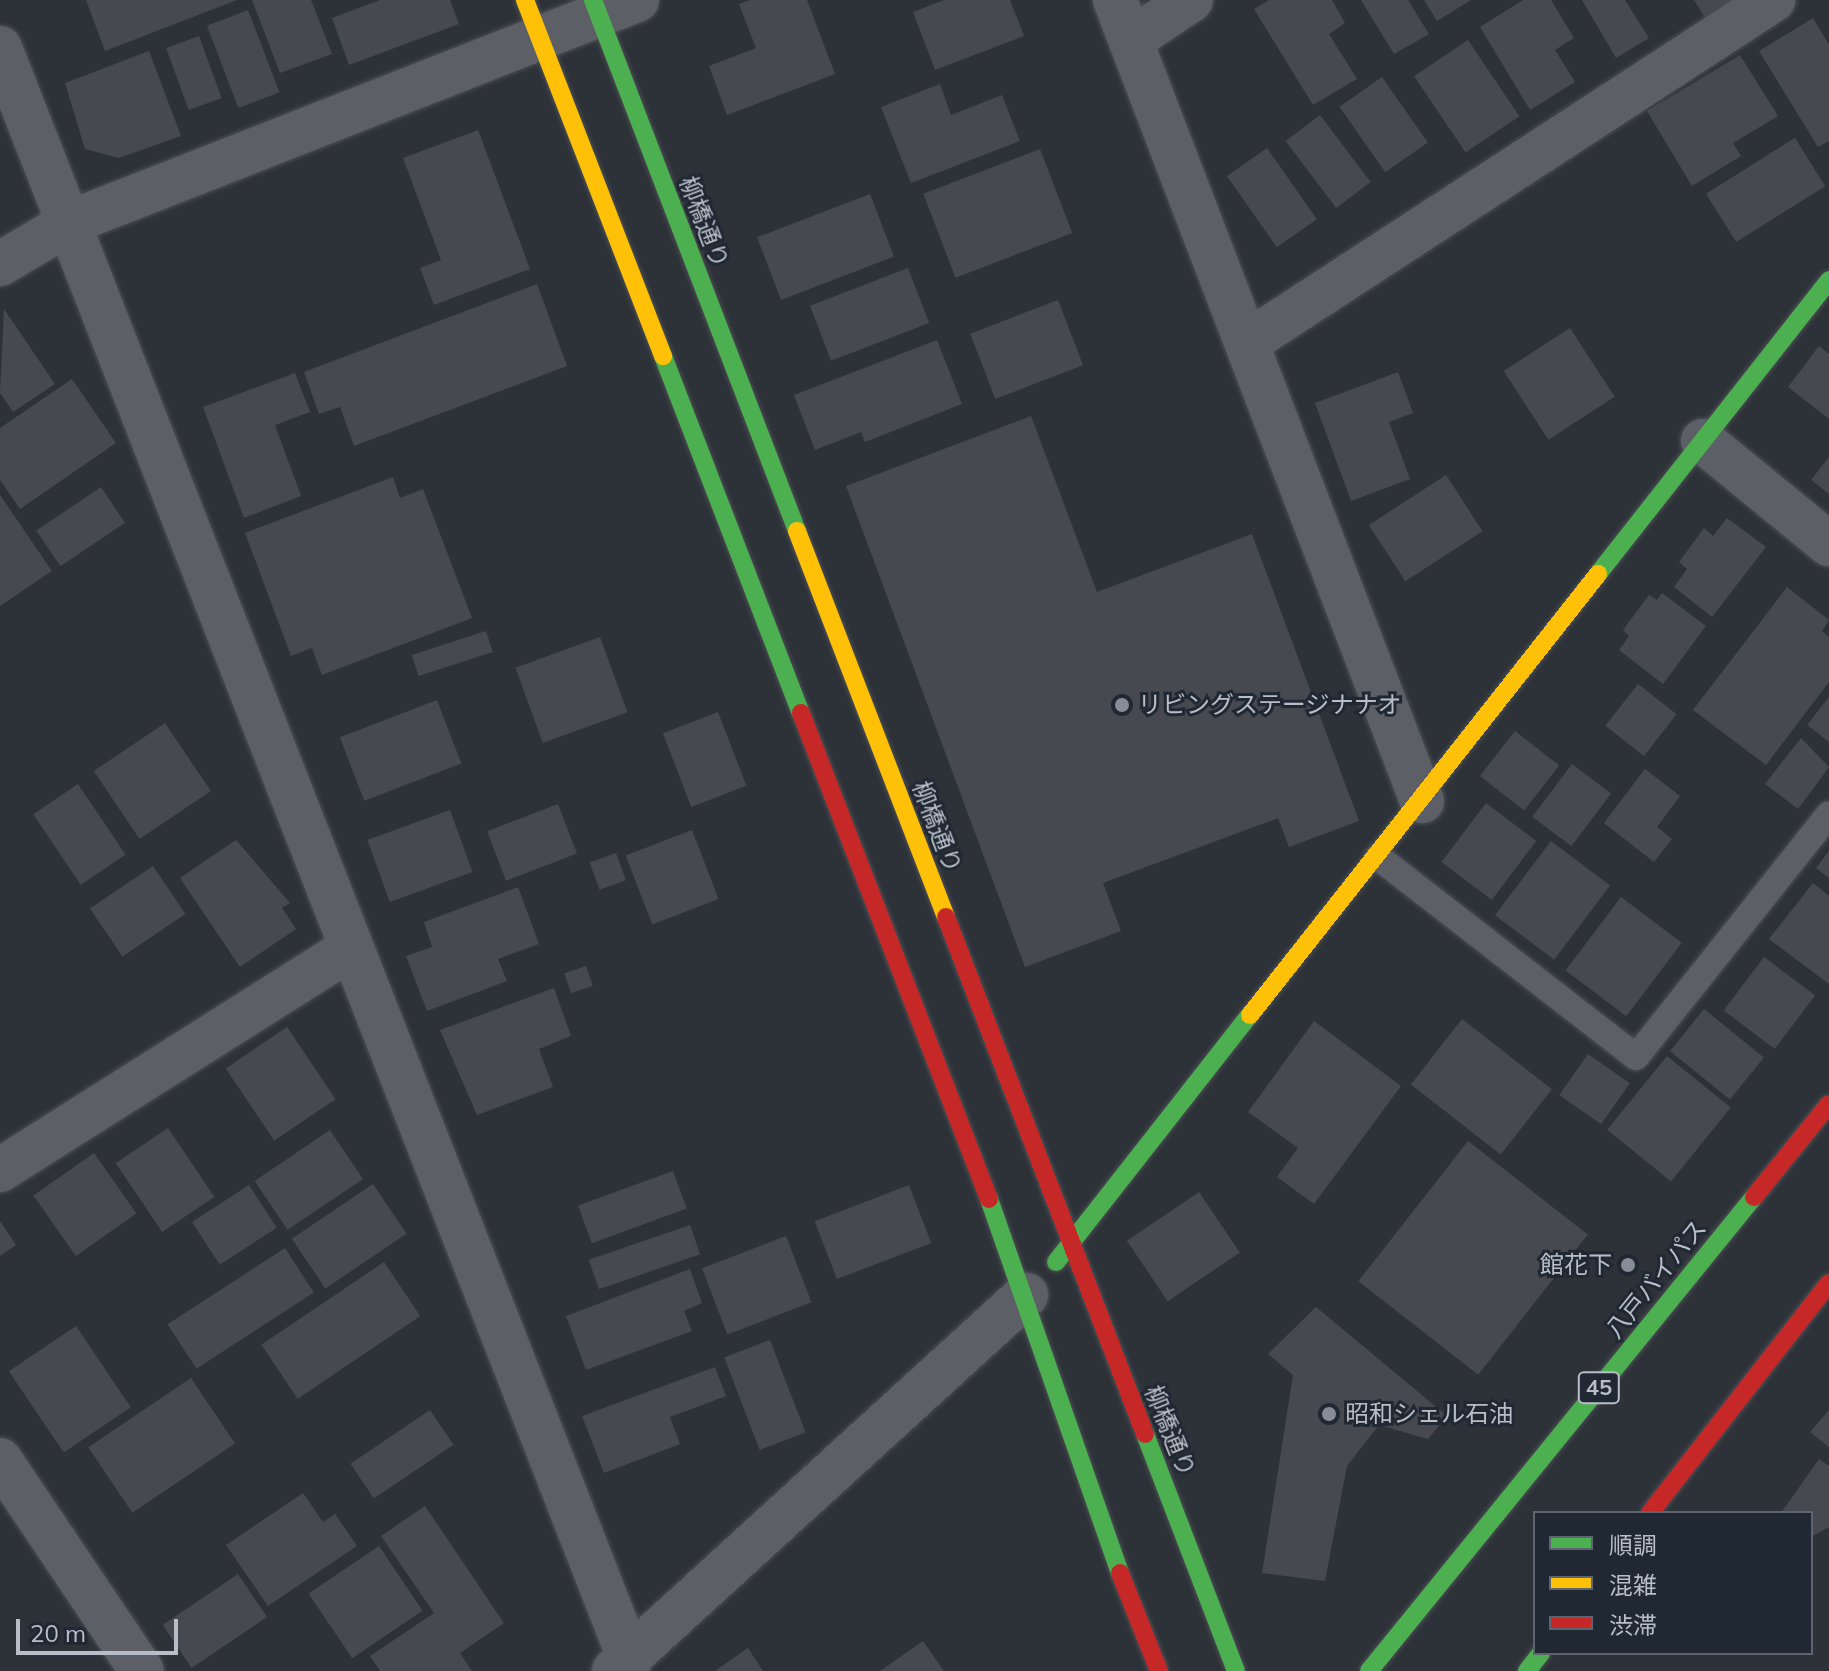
<!DOCTYPE html>
<meta charset="utf-8">
<style>
body{margin:0}
#map{position:relative;width:1829px;height:1671px;overflow:hidden;background:#2d3238;font-family:Mulish,"Noto Sans JP",sans-serif}
div>[style]{position:absolute}
.building>*{inset:0;background:#464a50;transform-origin:0 0}
.roads{filter:drop-shadow(0 0 2px #4a4e53) drop-shadow(0 0 2px #4a4e53)}
.lane>*{height:26px;margin:-13px;padding:0 13px;transform-origin:13px;border-radius:13px;background:#5c6066}
.street>*{height:44px;margin:-22px;padding:0 22px;transform-origin:22px;border-radius:22px;background:#5c6066}
.fast>*{height:18px;margin:-9px;padding:0 9px;transform-origin:9px;border-radius:9px;background:#4caf50}
.slow>*{height:18px;margin:-9px;padding:0 9px;transform-origin:9px;border-radius:9px;background:#ffc107}
.jam>*{height:18px;margin:-9px;padding:0 9px;transform-origin:9px;border-radius:9px;background:#c62828}
.dots>*{width:22px;height:22px;translate:-50% -50%;box-sizing:border-box;border:4px solid #202833;border-radius:50%}
span{translate:-50% -50%;white-space:nowrap;text-align:center;line-height:1.15;-webkit-text-stroke:6px #202833;paint-order:stroke}
.shield-label span{padding:2px 6px;background:#202833;border:2px solid;border-radius:6px;-webkit-text-stroke-width:0}
.shield-label{font-size:22px;color:#b8bec8;font-weight:700}
.street-label{font-size:24px;color:#b8bec8}
.poi-label{font-size:24px;color:#b8bec8}
.left{translate:0 -50%;text-align:left}
.right{translate:-100% -50%;text-align:right}
.legend{position:absolute;left:1533px;top:1511px;width:280px;height:144px;box-sizing:border-box;background:#202833;border:2px solid #5d646f;margin:0;padding:10px 14px;list-style:none;font-size:24px;color:#b8bec8}
.legend li{display:flex;align-items:center;gap:16px;height:40px}
.legend b{width:40px;border:2px solid #5d646f}
.scale{position:absolute;left:16px;top:1619px;width:162px;height:36px;box-sizing:border-box;border:4px solid #b8bec8;border-top:0;padding-left:10px;font-size:24px;line-height:28px;white-space:nowrap;color:#b8bec8;-webkit-text-stroke:6px #202833;paint-order:stroke}
</style>
<div id="map">
<div class="building">
<div style="clip-path:polygon(86px 0,237px 0,105px 51px)"></div>
<div style="clip-path:polygon(252px 0,311px 0,332px 54px,280px 73px)"></div>
<div style="clip-path:polygon(380px 0,450px 0,459px 24px,349px 65px,332px 18px)"></div>
<div style="clip-path:polygon(750px 0,807px 0,835px 74px,727px 115px,709px 66px,756px 48px,739px 4px)"></div>
<div style="clip-path:polygon(944px 0,1010px 0,1024px 36px,935px 70px,913px 12px)"></div>
<div style="clip-path:polygon(1269px 0,1332px 0,1345px 23px,1329px 34px,1357px 79px,1313px 105px,1254px 9px)"></div>
<div style="clip-path:polygon(1361px 0,1408px 0,1429px 34px,1394px 54px)"></div>
<div style="clip-path:polygon(1424px 0,1471px 0,1437px 21px)"></div>
<div style="clip-path:polygon(1523px 0,1551px 0,1574px 38px,1555px 50px,1575px 82px,1530px 110px,1480px 27px)"></div>
<div style="clip-path:polygon(1582px 0,1625px 0,1649px 38px,1616px 58px)"></div>
<div style="clip-path:polygon(1694px 0,1743px 0,1708px 22px)"></div>
<div style="left:248px;top:10px;width:88px;height:44px;rotate:69deg"></div>
<div style="clip-path:polygon(1813px 18px,1829px 45px,1829px 141px,1818px 147px,1759px 51px)"></div>
<div style="left:199px;top:36px;width:66px;height:35px;rotate:70deg"></div>
<div style="left:1468px;top:40px;width:92px;height:65px;rotate:56deg"></div>
<div style="clip-path:polygon(149px 51px,181px 136px,119px 158px,85px 149px,65px 83px)"></div>
<div style="clip-path:polygon(1740px 55px,1778px 116px,1733px 143px,1741px 156px,1692px 186px,1647px 111px)"></div>
<div style="left:1382px;top:77px;width:80px;height:52px;rotate:55deg"></div>
<div style="clip-path:polygon(940px 84px,951px 115px,1002px 95px,1020px 141px,911px 183px,881px 107px)"></div>
<div style="left:1320px;top:115px;width:84px;height:43px;rotate:53deg"></div>
<div style="clip-path:polygon(478px 130px,530px 269px,434px 305px,420px 268px,441px 260px,403px 158px)"></div>
<div style="left:1795px;top:138px;width:57px;height:105px;rotate:58deg"></div>
<div style="left:1267px;top:148px;width:87px;height:49px;rotate:55deg"></div>
<div style="left:1040px;top:149px;width:90px;height:125px;rotate:69deg"></div>
<div style="left:870px;top:194px;width:67px;height:121px;rotate:69deg"></div>
<div style="left:908px;top:268px;width:59px;height:105px;rotate:69deg"></div>
<div style="clip-path:polygon(537px 284px,567px 366px,354px 446px,340px 407px,319px 414px,304px 372px)"></div>
<div style="left:1058px;top:300px;width:70px;height:94px;rotate:69deg"></div>
<div style="clip-path:polygon(4px 309px,55px 384px,13px 412px,0 393px)"></div>
<div style="left:1570px;top:328px;width:82px;height:79px;rotate:57deg"></div>
<div style="clip-path:polygon(937px 340px,962px 404px,865px 442px,861px 432px,815px 450px,794px 395px)"></div>
<div style="clip-path:polygon(1819px 346px,1829px 354px,1829px 419px,1788px 387px)"></div>
<div style="clip-path:polygon(1398px 372px,1413px 413px,1389px 422px,1410px 479px,1351px 501px,1315px 403px)"></div>
<div style="clip-path:polygon(295px 373px,310px 412px,275px 425px,301px 496px,244px 518px,203px 407px)"></div>
<div style="clip-path:polygon(72px 379px,116px 443px,20px 509px,0 480px,0 428px)"></div>
<div style="clip-path:polygon(1031px 416px,1097px 592px,1252px 534px,1359px 821px,1289px 847px,1278px 818px,1103px 883px,1121px 931px,1025px 967px,846px 486px)"></div>
<div style="clip-path:polygon(1829px 457px,1829px 494px,1811px 480px)"></div>
<div style="left:1446px;top:475px;width:67px;height:92px;rotate:57deg"></div>
<div style="clip-path:polygon(393px 477px,400px 498px,423px 489px,472px 618px,322px 675px,312px 648px,291px 656px,245px 533px)"></div>
<div style="left:101px;top:487px;width:43px;height:78px;rotate:56deg"></div>
<div style="clip-path:polygon(0 495px,52px 571px,0 606px)"></div>
<div style="clip-path:polygon(1727px 518px,1766px 547px,1712px 617px,1674px 587px,1687px 569px,1679px 562px,1704px 528px,1713px 536px)"></div>
<div style="clip-path:polygon(1787px 587px,1829px 620px,1822px 631px,1829px 637px,1829px 682px,1766px 765px,1693px 710px)"></div>
<div style="clip-path:polygon(1662px 593px,1706px 626px,1663px 684px,1619px 650px,1629px 636px,1623px 630px,1649px 595px,1657px 600px)"></div>
<div style="left:486px;top:631px;width:22px;height:78px;rotate:72deg"></div>
<div style="left:600px;top:637px;width:80px;height:90px;rotate:70deg"></div>
<div style="left:1638px;top:684px;width:49px;height:53px;rotate:38deg"></div>
<div style="clip-path:polygon(1829px 697px,1829px 742px,1807px 725px)"></div>
<div style="left:437px;top:700px;width:68px;height:104px;rotate:69deg"></div>
<div style="left:718px;top:712px;width:79px;height:59px;rotate:69deg"></div>
<div style="left:165px;top:723px;width:82px;height:86px;rotate:56deg"></div>
<div style="left:1515px;top:731px;width:56px;height:57px;rotate:38deg"></div>
<div style="clip-path:polygon(1801px 738px,1829px 767px,1798px 809px,1765px 784px)"></div>
<div style="left:1572px;top:764px;width:49px;height:66px;rotate:37deg"></div>
<div style="clip-path:polygon(1645px 769px,1680px 796px,1657px 827px,1672px 839px,1654px 862px,1604px 823px)"></div>
<div style="left:78px;top:784px;width:85px;height:54px;rotate:56deg"></div>
<div style="left:1486px;top:803px;width:63px;height:74px;rotate:37deg"></div>
<div style="left:558px;top:804px;width:53px;height:76px;rotate:69deg"></div>
<div style="left:450px;top:810px;width:66px;height:88px;rotate:70deg"></div>
<div style="left:692px;top:830px;width:74px;height:71px;rotate:69deg"></div>
<div style="clip-path:polygon(236px 840px,290px 903px,282px 908px,296px 929px,240px 967px,180px 878px)"></div>
<div style="left:1551px;top:841px;width:74px;height:93px;rotate:37deg"></div>
<div style="clip-path:polygon(1829px 851px,1829px 878px,1816px 868px)"></div>
<div style="left:616px;top:853px;width:29px;height:28px;rotate:70deg"></div>
<div style="left:153px;top:866px;width:58px;height:76px;rotate:56deg"></div>
<div style="clip-path:polygon(1813px 883px,1829px 896px,1829px 984px,1769px 939px)"></div>
<div style="clip-path:polygon(518px 887px,539px 944px,498px 959px,507px 981px,427px 1011px,406px 956px,432px 947px,424px 922px)"></div>
<div style="left:1621px;top:897px;width:76px;height:92px;rotate:37deg"></div>
<div style="left:1764px;top:957px;width:64px;height:67px;rotate:37deg"></div>
<div style="left:586px;top:966px;width:21px;height:23px;rotate:71deg"></div>
<div style="clip-path:polygon(554px 988px,571px 1036px,539px 1049px,553px 1087px,477px 1115px,440px 1030px)"></div>
<div style="left:1704px;top:1009px;width:77px;height:54px;rotate:39deg"></div>
<div style="left:1462px;top:1019px;width:114px;height:83px;rotate:38deg"></div>
<div style="clip-path:polygon(1314px 1021px,1401px 1086px,1314px 1204px,1277px 1177px,1298px 1148px,1248px 1112px)"></div>
<div style="left:287px;top:1027px;width:87px;height:74px;rotate:56deg"></div>
<div style="left:1588px;top:1054px;width:51px;height:50px;rotate:35deg"></div>
<div style="left:1667px;top:1056px;width:82px;height:95px;rotate:39deg"></div>
<div style="left:168px;top:1128px;width:83px;height:63px;rotate:56deg"></div>
<div style="left:330px;top:1130px;width:59px;height:91px;rotate:56deg"></div>
<div style="left:1468px;top:1141px;width:152px;height:178px;rotate:38deg"></div>
<div style="left:94px;top:1153px;width:74px;height:74px;rotate:55deg"></div>
<div style="left:673px;top:1171px;width:40px;height:101px;rotate:70deg"></div>
<div style="left:373px;top:1184px;width:60px;height:98px;rotate:56deg"></div>
<div style="left:249px;top:1185px;width:51px;height:68px;rotate:57deg"></div>
<div style="left:909px;top:1185px;width:62px;height:101px;rotate:69deg"></div>
<div style="left:1199px;top:1192px;width:73px;height:87px;rotate:56deg"></div>
<div style="clip-path:polygon(0 1221px,16px 1245px,0 1256px)"></div>
<div style="left:690px;top:1225px;width:31px;height:107px;rotate:71deg"></div>
<div style="left:786px;top:1236px;width:71px;height:90px;rotate:69deg"></div>
<div style="left:285px;top:1248px;width:53px;height:140px;rotate:57deg"></div>
<div style="left:384px;top:1262px;width:65px;height:148px;rotate:56deg"></div>
<div style="clip-path:polygon(690px 1269px,702px 1303px,684px 1311px,692px 1331px,586px 1370px,566px 1316px)"></div>
<div style="clip-path:polygon(1316px 1307px,1447px 1416px,1428px 1439px,1379px 1425px,1347px 1466px,1325px 1581px,1262px 1573px,1293px 1375px,1268px 1354px)"></div>
<div style="left:76px;top:1326px;width:98px;height:81px;rotate:56deg"></div>
<div style="left:770px;top:1340px;width:99px;height:49px;rotate:69deg"></div>
<div style="clip-path:polygon(715px 1367px,726px 1396px,670px 1417px,680px 1444px,604px 1473px,582px 1416px)"></div>
<div style="left:191px;top:1378px;width:79px;height:124px;rotate:56deg"></div>
<div style="left:430px;top:1410px;width:42px;height:96px;rotate:56deg"></div>
<div style="clip-path:polygon(1829px 1410px,1829px 1447px,1810px 1432px)"></div>
<div style="clip-path:polygon(1819px 1459px,1829px 1466px,1829px 1527px,1811px 1537px,1811px 1513px,1781px 1513px)"></div>
<div style="clip-path:polygon(303px 1493px,323px 1522px,335px 1514px,357px 1546px,268px 1606px,226px 1545px)"></div>
<div style="clip-path:polygon(425px 1506px,504px 1623px,460px 1653px,472px 1671px,380px 1671px,370px 1656px,434px 1613px,381px 1536px)"></div>
<div style="left:379px;top:1546px;width:78px;height:85px;rotate:56deg"></div>
<div style="left:238px;top:1574px;width:52px;height:91px;rotate:56deg"></div>
<div style="clip-path:polygon(923px 1641px,944px 1671px,880px 1671px)"></div>
<div style="clip-path:polygon(748px 1648px,763px 1671px,715px 1671px)"></div>
</div>
<div class="roads">
<div class="lane">
<div style="left:1378px;top:857px;width:326px;rotate:37.8deg"></div>
<div style="left:1636px;top:1057px;width:310px;rotate:-51.5deg"></div>
</div>
<div class="street">
<div style="left:1115px;top:0;width:858px;rotate:69.03deg"></div>
<div style="left:1131px;top:40px;width:72px;rotate:-33.7deg"></div>
<div style="left:0;top:48px;width:1731px;rotate:68.65deg"></div>
<div style="left:0;top:264px;width:82px;rotate:-30.6deg"></div>
<div style="left:71px;top:222px;width:608px;rotate:-21.42deg"></div>
<div style="left:1248px;top:342px;width:627px;rotate:-33.08deg"></div>
<div style="left:1703px;top:441px;width:163px;rotate:39.3deg"></div>
<div style="left:0;top:1170px;width:410px;rotate:-32.3deg"></div>
<div style="left:0;top:1460px;width:254px;rotate:56.1deg"></div>
<div style="left:614px;top:1671px;width:558px;rotate:-42.38deg"></div>
</div>
<div class="fast">
<div style="left:593px;top:0;width:569px;rotate:68.98deg"></div>
<div style="left:663px;top:356px;width:383px;rotate:68.9deg"></div>
<div style="left:1598px;top:574px;width:374px;rotate:-51.8deg"></div>
<div style="left:989px;top:1199px;width:396px;rotate:70.7deg"></div>
<div style="left:1056px;top:1262px;width:314px;rotate:-51.9deg"></div>
<div style="left:1145px;top:1434px;width:254px;rotate:69deg"></div>
<div style="left:1369px;top:1671px;width:611px;rotate:-50.92deg"></div>
<div style="left:1527px;top:1671px;width:23px;rotate:-52deg"></div>
</div>
<div class="slow">
<div style="left:525px;top:0;width:382px;rotate:68.8deg"></div>
<div style="left:797px;top:531px;width:414px;rotate:68.9deg"></div>
<div style="left:1250px;top:1015px;width:562px;rotate:-51.72deg"></div>
</div>
<div class="jam">
<div style="left:801px;top:713px;width:521px;rotate:68.85deg"></div>
<div style="left:946px;top:917px;width:554px;rotate:68.95deg"></div>
<div style="left:1754px;top:1197px;width:119px;rotate:-51.1deg"></div>
<div style="left:1650px;top:1513px;width:291px;rotate:-52.1deg"></div>
<div style="left:1120px;top:1573px;width:105px;rotate:68.3deg"></div>
</div>
</div>
<div class="dots">
<div style="left:1122px;top:705px;background:#878d96"></div>
<div style="left:1628px;top:1265px;background:#878d96"></div>
<div style="left:1329px;top:1414px;background:#878d96"></div>
</div>
<div class="shield-label">
<span style="left:1599px;top:1388px">45</span>
</div>
<div class="street-label">
<span style="left:704px;top:222px;rotate:69deg">柳橋通り</span>
<span style="left:937px;top:827px;rotate:69deg">柳橋通り</span>
<span style="left:1656px;top:1279px;rotate:-51deg">八戸バイパス</span>
<span style="left:1170px;top:1431px;rotate:68deg">柳橋通り</span>
</div>
<div class="poi-label">
<span class="left" style="left:1138px;top:705px">リビングステージナナオ</span>
<span class="right" style="left:1612px;top:1265px">館花下</span>
<span class="left" style="left:1345px;top:1414px">昭和シェル石油</span>
</div>
<ul class="legend">
<li><b style="height:10px;background:#4caf50"></b>順調</li>
<li><b style="height:10px;background:#ffc107"></b>混雑</li>
<li><b style="height:10px;background:#c62828"></b>渋滞</li>
</ul>
<div class="scale">20 m</div>
</div>
